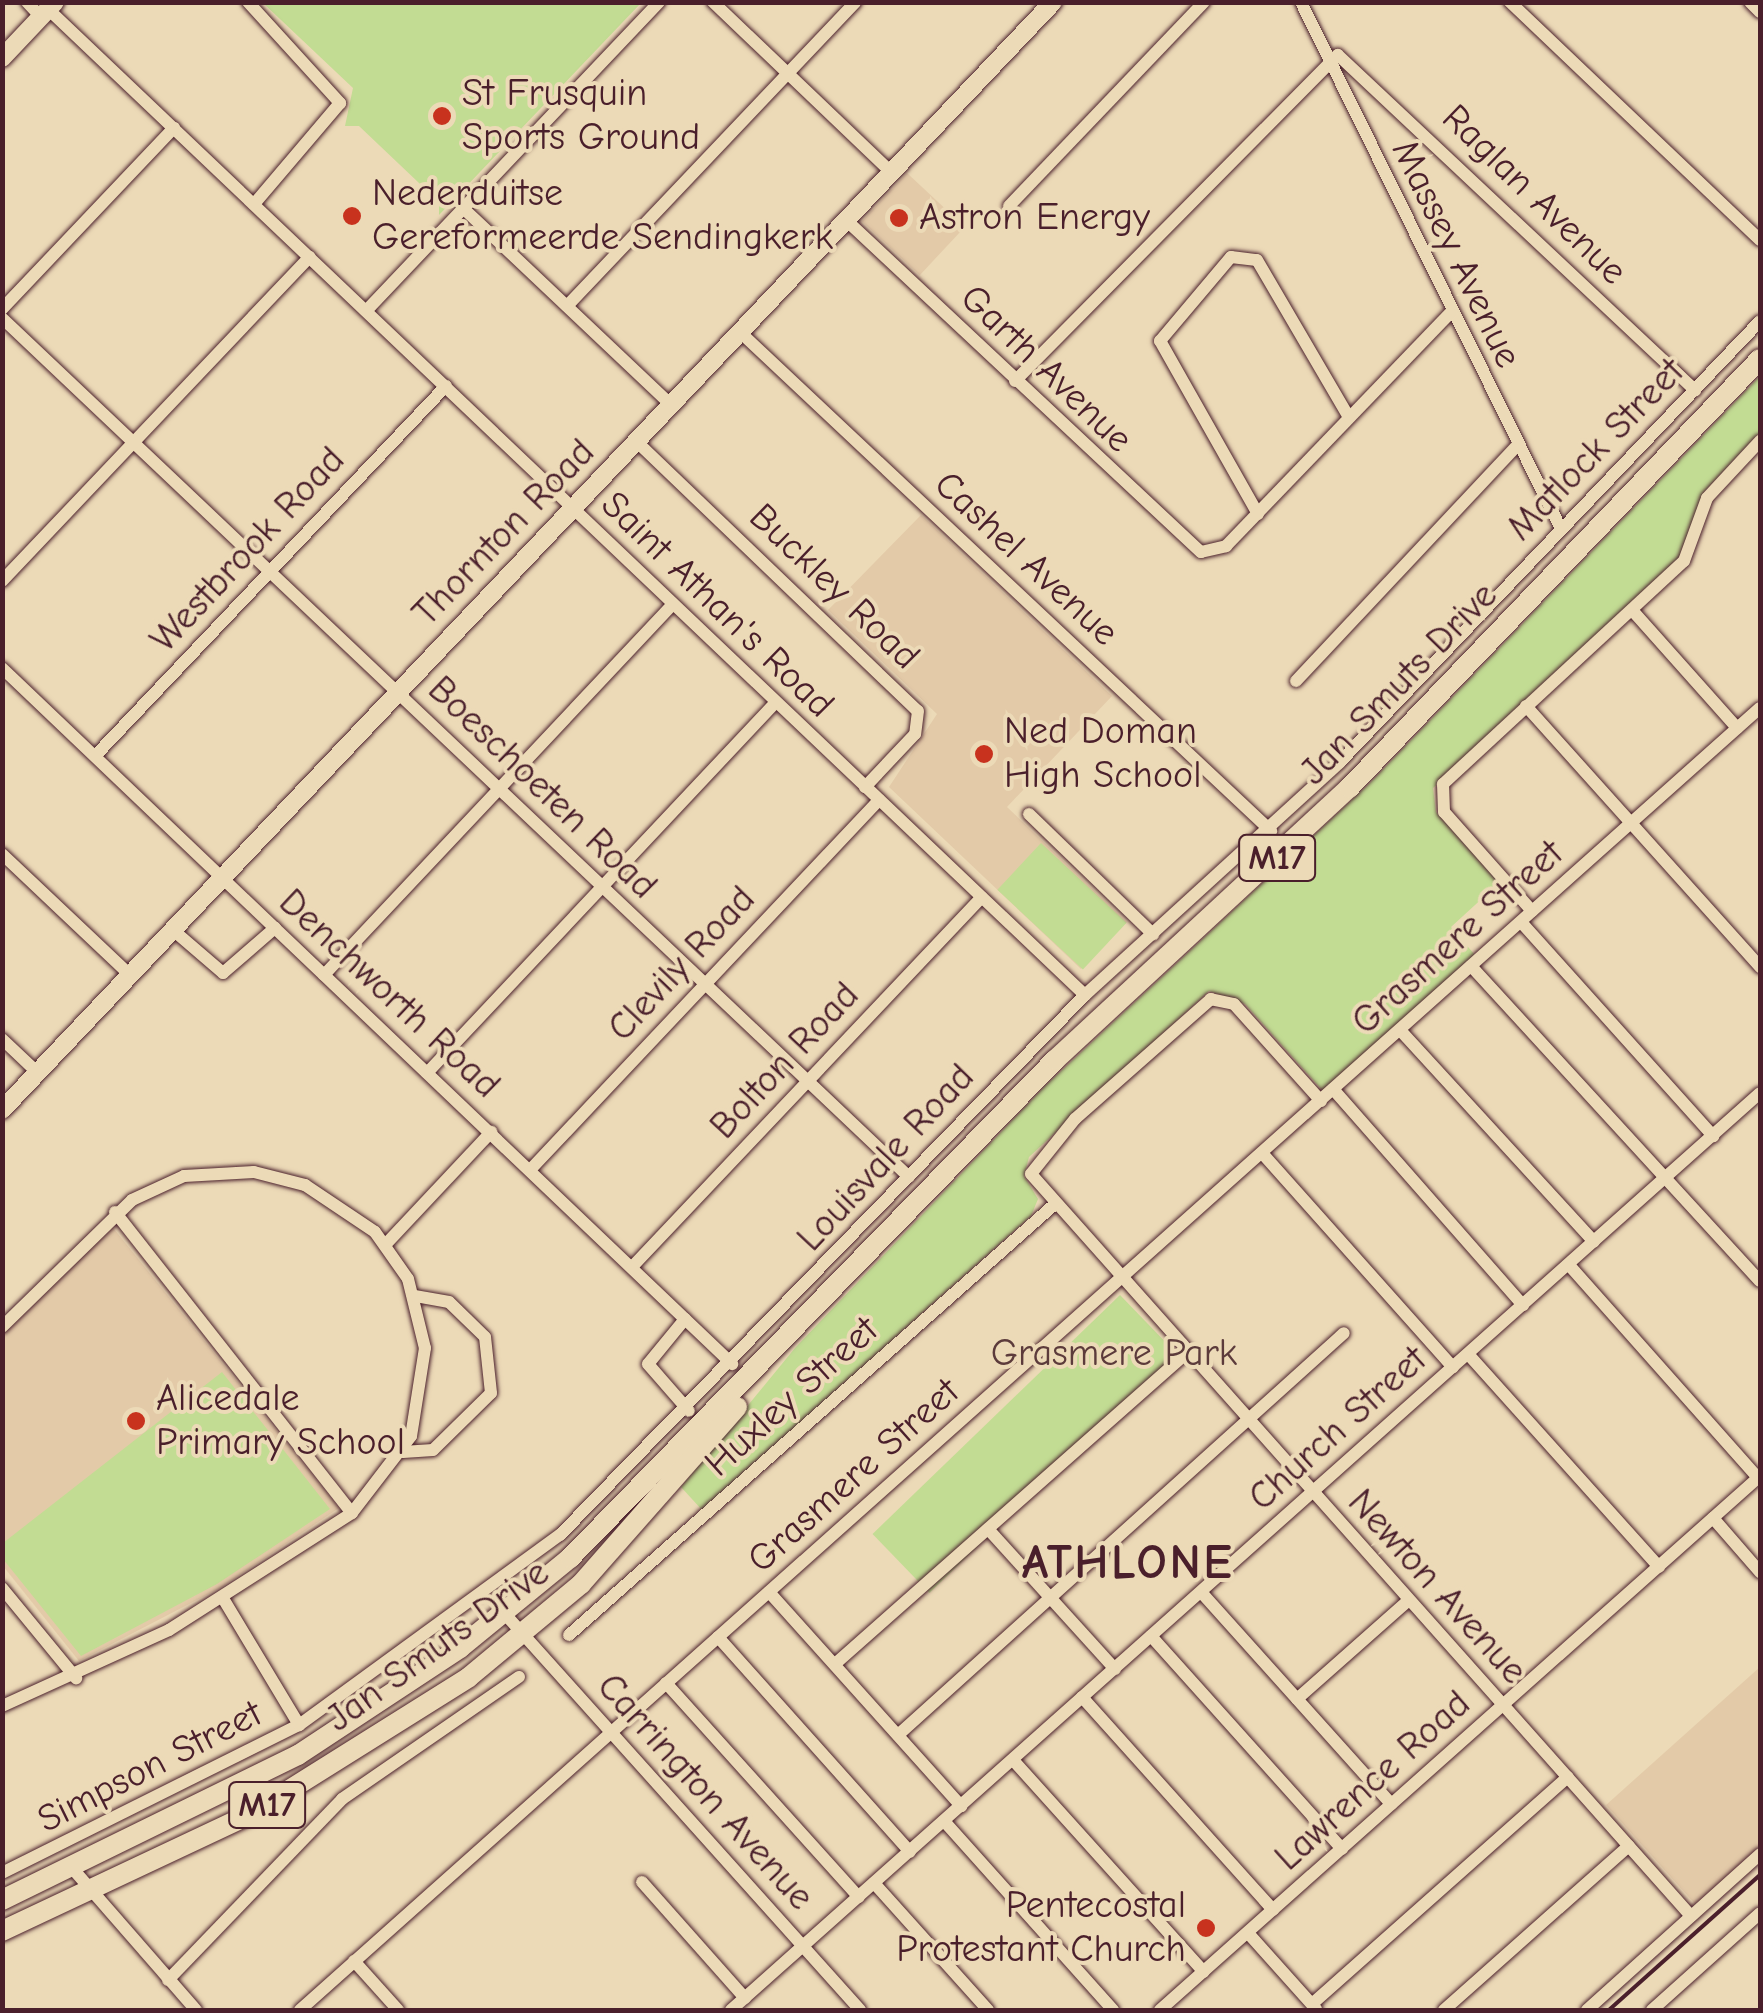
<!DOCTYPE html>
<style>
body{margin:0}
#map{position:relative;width:1763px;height:2013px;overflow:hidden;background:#ecdab7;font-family:"Comic Neue",sans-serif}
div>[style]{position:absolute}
.built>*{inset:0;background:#e3caa8;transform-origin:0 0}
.green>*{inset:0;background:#c2dc93;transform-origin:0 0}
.roads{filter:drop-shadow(0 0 2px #4a1f2b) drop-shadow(0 0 2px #4a1f2b)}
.street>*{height:12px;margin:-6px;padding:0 6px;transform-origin:6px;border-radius:6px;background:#ecdab7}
.secondary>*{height:18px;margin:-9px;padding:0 9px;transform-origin:9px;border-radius:9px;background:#ecdab7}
.primary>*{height:20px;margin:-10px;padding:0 10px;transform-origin:10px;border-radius:10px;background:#ecdab7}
.rail>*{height:4px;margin:-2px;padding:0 2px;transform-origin:2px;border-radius:2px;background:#4a1f2b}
.dots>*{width:28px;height:28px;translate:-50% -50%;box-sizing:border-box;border:5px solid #ecdab7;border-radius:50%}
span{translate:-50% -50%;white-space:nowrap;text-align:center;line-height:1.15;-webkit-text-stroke:8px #ecdab7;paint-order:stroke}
.shield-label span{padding:2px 8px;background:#ecdab7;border:2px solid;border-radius:8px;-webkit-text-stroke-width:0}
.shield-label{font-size:35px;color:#4a1f2b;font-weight:700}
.poi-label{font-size:38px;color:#4a1f2b}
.left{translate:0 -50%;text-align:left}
.right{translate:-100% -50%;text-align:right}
.street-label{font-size:38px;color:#4a1f2b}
.park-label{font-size:38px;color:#5c3b3b}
.district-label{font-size:48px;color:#4a1f2b;font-weight:700;letter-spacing:2.5px}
.frame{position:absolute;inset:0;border:5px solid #4a1f2b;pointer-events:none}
</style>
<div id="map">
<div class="built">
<div style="left:907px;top:173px;width:79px;height:66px;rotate:43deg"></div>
<div style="clip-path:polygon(921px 515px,1112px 696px,1007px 807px,1127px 922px,1081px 969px,889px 787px,937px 714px,828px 610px)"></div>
<div style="clip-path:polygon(110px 1224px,339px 1508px,220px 1588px,79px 1661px,3px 1566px,2px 1334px)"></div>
<div style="clip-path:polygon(1760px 1667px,1760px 1847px,1696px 1905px,1606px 1805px)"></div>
</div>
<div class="green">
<div style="clip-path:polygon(263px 3px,641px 3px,439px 215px,439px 202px,359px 126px,345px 126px,353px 88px)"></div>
<div style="clip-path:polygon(1760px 376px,1760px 432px,1705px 491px,1678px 560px,1433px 788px,1436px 812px,1499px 883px,1451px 927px,1475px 955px,1323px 1091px,1245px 1004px,1209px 991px,1029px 1157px,1024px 1176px,1038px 1199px,1031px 1216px,702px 1510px,681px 1487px,795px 1348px,1045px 1086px,1370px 783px)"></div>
<div style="left:1041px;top:843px;width:117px;height:64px;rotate:43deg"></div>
<div style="left:1120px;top:1295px;width:82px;height:344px;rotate:46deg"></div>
<div style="clip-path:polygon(222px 1372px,330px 1509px,217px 1584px,81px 1656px,3px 1559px,3px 1543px)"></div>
</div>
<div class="roads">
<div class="street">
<div style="left:27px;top:2px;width:21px;rotate:47deg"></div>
<div style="left:248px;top:2px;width:137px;rotate:47.7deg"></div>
<div style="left:340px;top:103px;width:133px;rotate:130.4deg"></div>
<div style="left:713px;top:2px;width:246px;rotate:43.7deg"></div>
<div style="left:1301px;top:2px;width:588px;rotate:63.74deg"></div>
<div style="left:1510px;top:2px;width:345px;rotate:43.6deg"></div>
<div style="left:1750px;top:2px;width:14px;rotate:45deg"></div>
<div style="left:48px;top:9px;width:1431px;rotate:43.56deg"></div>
<div style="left:1009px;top:206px;width:282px;rotate:-46.3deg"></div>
<div style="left:464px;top:209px;width:285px;rotate:43.4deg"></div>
<div style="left:846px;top:220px;width:486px;rotate:43.1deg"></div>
<div style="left:1201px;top:552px;width:26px;rotate:-13deg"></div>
<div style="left:1226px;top:546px;width:325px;rotate:-46.1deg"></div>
<div style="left:567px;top:306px;width:419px;rotate:-46.5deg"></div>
<div style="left:2px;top:309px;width:250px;rotate:-46.5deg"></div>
<div style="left:366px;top:311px;width:426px;rotate:-46.5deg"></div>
<div style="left:2px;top:318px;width:1249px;rotate:43.44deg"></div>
<div style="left:740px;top:332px;width:729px;rotate:43.22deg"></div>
<div style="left:1015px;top:381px;width:459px;rotate:-45.3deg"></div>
<div style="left:1338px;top:55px;width:490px;rotate:43.2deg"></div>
<div style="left:636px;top:441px;width:390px;rotate:43.8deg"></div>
<div style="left:918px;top:711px;width:23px;rotate:97deg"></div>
<div style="left:915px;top:734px;width:73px;rotate:133.3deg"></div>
<div style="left:1258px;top:514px;width:199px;rotate:-119.5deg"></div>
<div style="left:1160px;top:341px;width:110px;rotate:-49.8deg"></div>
<div style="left:1231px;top:257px;width:26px;rotate:7deg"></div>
<div style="left:1257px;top:260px;width:181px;rotate:59.7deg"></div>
<div style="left:2px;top:581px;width:447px;rotate:-46.5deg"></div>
<div style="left:1632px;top:610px;width:158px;rotate:48.3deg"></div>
<div style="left:2px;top:668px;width:1009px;rotate:43.63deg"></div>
<div style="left:1296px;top:681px;width:321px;rotate:-46.8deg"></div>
<div style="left:1526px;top:706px;width:351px;rotate:48.1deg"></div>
<div style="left:95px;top:756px;width:510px;rotate:-46.51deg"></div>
<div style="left:1029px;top:814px;width:173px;rotate:44.1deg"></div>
<div style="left:2px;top:854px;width:176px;rotate:43.4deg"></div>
<div style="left:1532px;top:911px;width:132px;rotate:-131.6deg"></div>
<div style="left:1444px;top:812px;width:28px;rotate:-92deg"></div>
<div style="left:1443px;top:784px;width:328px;rotate:-42.8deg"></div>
<div style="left:1684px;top:561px;width:67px;rotate:-69.9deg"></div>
<div style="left:1707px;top:498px;width:78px;rotate:-47.1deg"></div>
<div style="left:1521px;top:922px;width:288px;rotate:48.1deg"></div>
<div style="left:173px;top:930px;width:66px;rotate:40.7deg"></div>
<div style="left:223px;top:973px;width:69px;rotate:-40.9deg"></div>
<div style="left:1471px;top:966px;width:427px;rotate:47.5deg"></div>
<div style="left:324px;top:975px;width:509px;rotate:-46.75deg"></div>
<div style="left:1400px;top:1030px;width:287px;rotate:47.5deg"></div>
<div style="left:2px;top:1039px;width:50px;rotate:43.4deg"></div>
<div style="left:427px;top:1073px;width:509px;rotate:-46.75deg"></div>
<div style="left:1333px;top:1089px;width:288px;rotate:48.7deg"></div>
<div style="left:1321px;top:1101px;width:130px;rotate:-131.9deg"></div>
<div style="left:1234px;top:1004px;width:24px;rotate:-168deg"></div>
<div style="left:1211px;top:999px;width:181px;rotate:138.6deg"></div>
<div style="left:1075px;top:1119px;width:70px;rotate:128.7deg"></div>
<div style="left:1031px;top:1174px;width:993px;rotate:48.35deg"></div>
<div style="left:1262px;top:1153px;width:287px;rotate:48.3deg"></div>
<div style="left:530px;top:1170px;width:509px;rotate:-46.67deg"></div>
<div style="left:115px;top:1212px;width:383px;rotate:51.8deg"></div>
<div style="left:386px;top:1244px;width:154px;rotate:-46.8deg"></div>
<div style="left:1569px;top:1265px;width:285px;rotate:48.4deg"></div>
<div style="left:632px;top:1267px;width:509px;rotate:-46.59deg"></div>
<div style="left:685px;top:1319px;width:58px;rotate:129.4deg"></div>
<div style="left:648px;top:1364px;width:62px;rotate:48.9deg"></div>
<div style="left:2px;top:1327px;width:182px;rotate:-44.3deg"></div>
<div style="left:132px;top:1200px;width:57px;rotate:-24.8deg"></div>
<div style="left:184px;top:1176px;width:70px;rotate:-3.3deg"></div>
<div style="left:254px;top:1172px;width:53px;rotate:14.3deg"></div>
<div style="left:305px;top:1185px;width:84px;rotate:33.9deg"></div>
<div style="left:375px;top:1232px;width:57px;rotate:54.9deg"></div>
<div style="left:408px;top:1279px;width:71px;rotate:76.2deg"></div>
<div style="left:425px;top:1348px;width:89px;rotate:99deg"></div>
<div style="left:411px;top:1436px;width:97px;rotate:127.5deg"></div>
<div style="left:352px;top:1513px;width:217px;rotate:147.4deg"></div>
<div style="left:169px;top:1630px;width:183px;rotate:155.5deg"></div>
<div style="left:1468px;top:1354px;width:286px;rotate:48.1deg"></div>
<div style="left:403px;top:1452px;width:30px;rotate:-4deg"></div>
<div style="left:433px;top:1450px;width:81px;rotate:-44.5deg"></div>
<div style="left:491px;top:1393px;width:56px;rotate:-96.1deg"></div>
<div style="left:485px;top:1337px;width:50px;rotate:-135.8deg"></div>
<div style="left:449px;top:1302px;width:35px;rotate:-170deg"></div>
<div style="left:1713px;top:1518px;width:72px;rotate:49deg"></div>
<div style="left:988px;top:1529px;width:189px;rotate:47.8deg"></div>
<div style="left:2px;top:1588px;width:117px;rotate:50.6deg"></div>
<div style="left:769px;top:1592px;width:288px;rotate:48.1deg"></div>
<div style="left:1201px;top:1592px;width:285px;rotate:48.1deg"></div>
<div style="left:224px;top:1600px;width:146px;rotate:59deg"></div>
<div style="left:505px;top:1614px;width:532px;rotate:48.12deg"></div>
<div style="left:569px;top:1635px;width:650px;rotate:-41.57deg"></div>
<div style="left:1151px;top:1636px;width:286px;rotate:48.1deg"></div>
<div style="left:718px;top:1637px;width:288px;rotate:48.2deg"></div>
<div style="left:835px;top:1664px;width:471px;rotate:-41.5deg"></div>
<div style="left:666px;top:1683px;width:288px;rotate:48deg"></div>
<div style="left:1082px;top:1697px;width:286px;rotate:48.1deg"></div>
<div style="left:1297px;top:1699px;width:149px;rotate:-41.5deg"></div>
<div style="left:898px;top:1735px;width:600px;rotate:-42.03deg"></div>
<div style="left:1013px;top:1760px;width:285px;rotate:48deg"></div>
<div style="left:944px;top:1821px;width:254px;rotate:48.2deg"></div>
<div style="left:73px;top:1869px;width:187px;rotate:48.9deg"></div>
<div style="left:2px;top:1873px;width:332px;rotate:-26.5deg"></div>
<div style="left:299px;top:1725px;width:323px;rotate:-36.1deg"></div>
<div style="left:560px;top:1535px;width:753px;rotate:-45.81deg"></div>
<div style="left:1085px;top:995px;width:344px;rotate:-42.4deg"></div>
<div style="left:1339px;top:763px;width:610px;rotate:-46.39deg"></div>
<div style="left:642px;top:1882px;width:155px;rotate:48.4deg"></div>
<div style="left:874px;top:1883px;width:171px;rotate:48.1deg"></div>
<div style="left:1248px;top:1933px;width:102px;rotate:48.2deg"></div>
<div style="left:354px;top:1961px;width:66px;rotate:48.1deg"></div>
<div style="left:168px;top:1980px;width:251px;rotate:-46.1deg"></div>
<div style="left:342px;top:1799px;width:215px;rotate:-34.6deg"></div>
<div style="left:1312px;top:2004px;width:342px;rotate:-41.6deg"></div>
<div style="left:300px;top:2010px;width:1956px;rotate:-41.73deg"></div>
<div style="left:731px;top:2010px;width:1378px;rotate:-41.71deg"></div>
<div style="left:1160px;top:2010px;width:803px;rotate:-41.67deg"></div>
<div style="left:1444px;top:2010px;width:247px;rotate:-41.6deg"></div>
<div style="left:1587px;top:2010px;width:233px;rotate:-42deg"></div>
<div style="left:1652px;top:2010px;width:145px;rotate:-41.9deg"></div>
</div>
<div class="secondary">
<div style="left:2px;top:58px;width:77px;rotate:-46.6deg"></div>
<div style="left:2px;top:1110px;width:1527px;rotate:-46.51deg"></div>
</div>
<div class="primary">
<div style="left:2px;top:1900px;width:330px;rotate:-26.1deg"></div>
<div style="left:298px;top:1755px;width:194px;rotate:-33.4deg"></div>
<div style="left:460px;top:1648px;width:142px;rotate:-39.3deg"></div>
<div style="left:570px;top:1558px;width:695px;rotate:-45.76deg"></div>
<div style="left:1055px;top:1060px;width:401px;rotate:-42.8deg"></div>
<div style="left:1349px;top:788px;width:594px;rotate:-46.23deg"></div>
<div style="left:2px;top:1931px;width:275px;rotate:-25.2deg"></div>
<div style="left:251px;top:1814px;width:257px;rotate:-32.1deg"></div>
<div style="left:469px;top:1677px;width:146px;rotate:-39.7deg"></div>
<div style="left:581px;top:1584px;width:236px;rotate:-48.6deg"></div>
</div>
</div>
<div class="rail">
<div style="left:1609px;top:2010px;width:203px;rotate:-41.8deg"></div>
</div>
<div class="dots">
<div style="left:442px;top:116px;background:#c8321e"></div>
<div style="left:352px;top:216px;background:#c8321e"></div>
<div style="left:899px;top:218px;background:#c8321e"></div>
<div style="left:984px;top:754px;background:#c8321e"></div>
<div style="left:136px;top:1421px;background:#c8321e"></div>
<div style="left:1206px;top:1928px;background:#c8321e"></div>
</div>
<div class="shield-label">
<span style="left:1277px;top:858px">M17</span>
<span style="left:267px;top:1805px">M17</span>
</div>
<div class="poi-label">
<span class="left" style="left:462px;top:116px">St Frusquin<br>Sports Ground</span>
<span class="left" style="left:372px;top:216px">Nederduitse<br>Gereformeerde Sendingkerk</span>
<span class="left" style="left:919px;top:218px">Astron Energy</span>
<span class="left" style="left:1004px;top:754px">Ned Doman<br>High School</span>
<span class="left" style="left:156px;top:1421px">Alicedale<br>Primary School</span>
<span class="right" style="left:1186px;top:1928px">Pentecostal<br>Protestant Church</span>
</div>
<div class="street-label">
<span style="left:1534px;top:195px;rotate:44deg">Raglan Avenue</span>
<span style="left:1456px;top:254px;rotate:64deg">Massey Avenue</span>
<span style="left:1046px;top:369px;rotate:44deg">Garth Avenue</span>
<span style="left:1596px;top:450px;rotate:-46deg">Matlock Street</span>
<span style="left:504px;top:533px;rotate:-46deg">Thornton Road</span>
<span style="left:248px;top:550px;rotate:-47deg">Westbrook Road</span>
<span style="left:1026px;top:559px;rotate:43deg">Cashel Avenue</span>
<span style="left:834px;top:587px;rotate:44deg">Buckley Road</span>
<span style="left:717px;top:605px;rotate:44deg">Saint Athan's Road</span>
<span style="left:1399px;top:684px;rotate:-46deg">Jan Smuts Drive</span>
<span style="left:542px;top:788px;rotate:44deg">Boeschoeten Road</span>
<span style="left:1458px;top:938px;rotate:-42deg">Grasmere Street</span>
<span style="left:682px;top:964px;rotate:-47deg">Clevily Road</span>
<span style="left:389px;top:994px;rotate:43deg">Denchworth Road</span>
<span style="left:785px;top:1061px;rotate:-47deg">Bolton Road</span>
<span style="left:886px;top:1158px;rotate:-47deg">Louisvale Road</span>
<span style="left:792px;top:1397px;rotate:-42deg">Huxley Street</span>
<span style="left:1338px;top:1429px;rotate:-42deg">Church Street</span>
<span style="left:854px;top:1476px;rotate:-42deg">Grasmere Street</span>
<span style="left:1437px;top:1587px;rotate:48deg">Newton Avenue</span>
<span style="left:438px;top:1646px;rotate:-36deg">Jan Smuts Drive</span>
<span style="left:150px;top:1767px;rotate:-27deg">Simpson Street</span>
<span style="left:1373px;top:1781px;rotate:-42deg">Lawrence Road</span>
<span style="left:705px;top:1792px;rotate:48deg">Carrington Avenue</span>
</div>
<div class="park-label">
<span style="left:1114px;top:1354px">Grasmere Park</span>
</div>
<div class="district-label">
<span style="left:1128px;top:1563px">ATHLONE</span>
</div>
<div class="frame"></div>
</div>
